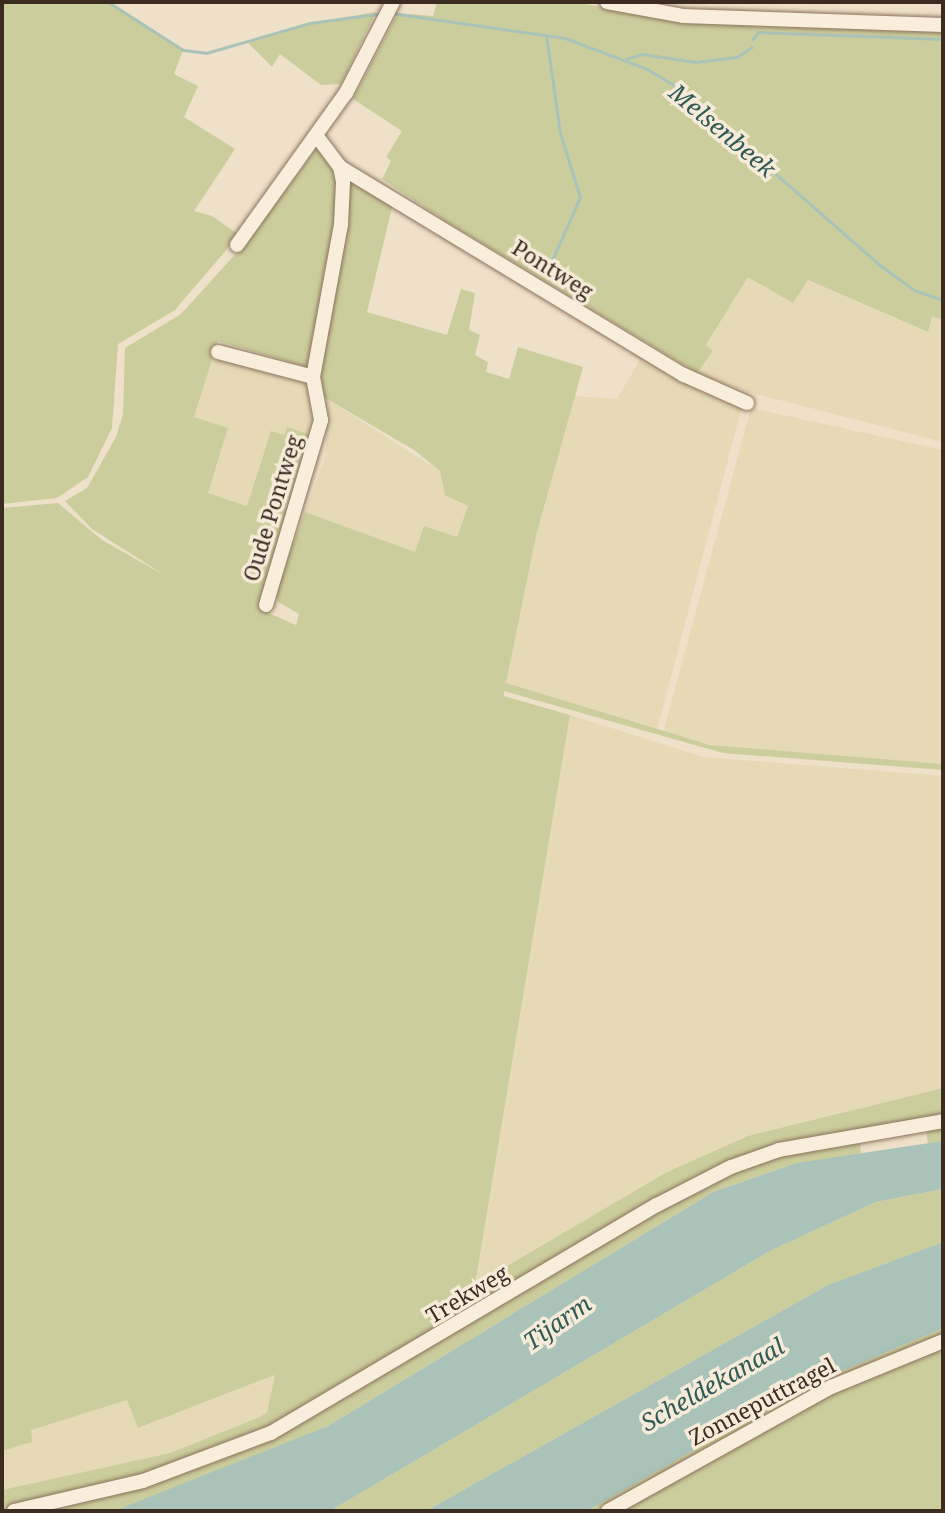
<!DOCTYPE html>
<style>
body{margin:0}
#map{position:relative;width:945px;height:1513px;overflow:hidden;background:#efe0c9;font-family:"Noto Serif",serif}
div>[style]{position:absolute}
.farmland>*{inset:0;background:#e5d9b6}
.green>*{inset:0;background:#cccd9c}
.water>*{inset:0;background:#a9c3b9}
.stream>*{height:3px;margin:-1.5px;padding:0 1.5px;transform-origin:1.5px;border-radius:1.5px;background:#a9c3b9}
.river>*{height:20px;margin:-10px;padding:0 10px;transform-origin:10px;border-radius:10px;background:#a9c3b9}
.roads{filter:drop-shadow(0 0 2px #8b725d) drop-shadow(0 0 2px #8b725d)}
.minor>*{height:14px;margin:-7px;padding:0 7px;transform-origin:7px;border-radius:7px;background:#f9eedc}
span{translate:-50% -50%;white-space:nowrap;text-align:center;line-height:1.15;-webkit-text-stroke:7px #f6ebd8;paint-order:stroke}
.street-label{font-size:22px;color:#3c2b21}
.water-label{font-size:24px;color:#305b55;font-style:italic}
.frame{position:absolute;inset:0;border:4px solid #3c2b21;pointer-events:none}
</style>
<div id="map">
<div class="farmland">
<div style="clip-path:polygon(748px 277px,807px 280px,927px 332px,932px 317px,943px 319px,943px 442px,748px 392px,697px 373px,713px 351px,706px 346px)"></div>
<div style="clip-path:polygon(215px 350px,310px 379px,314px 390px,315px 439px,287px 428px,285px 435px,271px 432px,248px 506px,208px 493px,228px 429px,194px 417px)"></div>
<div style="clip-path:polygon(643px 355px,739px 405px,741px 410px,657px 730px,506px 683px,536px 536px,575px 396px,617px 399px)"></div>
<div style="clip-path:polygon(322px 396px,440px 471px,468px 506px,457px 537px,415px 552px,305px 512px,325px 459px,328px 415px)"></div>
<div style="clip-path:polygon(751px 408px,943px 450px,943px 764px,732px 749px,663px 733px)"></div>
<div style="clip-path:polygon(570px 715px,703px 757px,943px 776px,943px 1088px,748px 1136px,667px 1172px,475px 1286px)"></div>
<div style="clip-path:polygon(276px 1375px,267px 1412px,260px 1417px,170px 1453px,2px 1490px,2px 1451px,31px 1442px,30px 1430px,128px 1399px,139px 1428px)"></div>
</div>
<div class="green">
<div style="clip-path:polygon(2px 2px,108px 2px,183px 50px,174px 74px,198px 86px,184px 117px,235px 149px,194px 211px,212px 216px,239px 235px,175px 310px,118px 344px,112px 428px,88px 477px,57px 498px,2px 504px)"></div>
<div style="clip-path:polygon(437px 2px,574px 2px,681px 21px,943px 29px,943px 319px,932px 317px,928px 332px,808px 280px,793px 303px,748px 277px,706px 345px,713px 351px,697px 373px,442px 219px,382px 179px,391px 161px,386px 157px,402px 131px,353px 99px,398px 13px,433px 16px)"></div>
<div style="clip-path:polygon(376px 12px,341px 84px,321px 85px,280px 54px,272px 67px,248px 43px,310px 23px)"></div>
<div style="clip-path:polygon(317px 148px,337px 170px,339px 211px,310px 368px,218px 341px,194px 417px,228px 428px,208px 493px,247px 506px,271px 431px,284px 435px,287px 427px,314px 436px,261px 595px,271px 614px,296px 625px,299px 614px,278px 602px,276px 591px,305px 512px,415px 552px,424px 526px,457px 537px,468px 506px,445px 495px,440px 471px,414px 450px,322px 396px,319px 377px,348px 177px,394px 199px,367px 312px,447px 335px,461px 289px,475px 293px,469px 330px,480px 335px,475px 355px,488px 362px,486px 372px,509px 379px,518px 347px,583px 367px,536px 536px,506px 683px,710px 745px,943px 764px,943px 770px,723px 753px,504px 691px,504px 696px,570px 715px,475px 1285px,667px 1172px,748px 1136px,943px 1088px,943px 1141px,928px 1144px,926px 1130px,860px 1142px,861px 1157px,796px 1163px,713px 1192px,328px 1426px,258px 1457px,114px 1511px,2px 1511px,2px 1490px,170px 1453px,260px 1417px,267px 1412px,275px 1375px,138px 1428px,127px 1400px,31px 1430px,32px 1442px,2px 1451px,2px 508px,58px 503px,102px 540px,166px 576px,92px 529px,65px 501px,87px 488px,116px 437px,123px 414px,125px 348px,181px 314px,251px 237px)"></div>
<div style="clip-path:polygon(943px 1189px,943px 1242px,828px 1285px,426px 1511px,330px 1511px,770px 1251px,876px 1202px)"></div>
<div style="clip-path:polygon(943px 1328px,943px 1511px,587px 1511px,802px 1388px)"></div>
</div>
<div class="water">
<div style="clip-path:polygon(943px 1141px,943px 1189px,876px 1202px,770px 1251px,330px 1511px,114px 1511px,328px 1426px,713px 1192px,796px 1163px)"></div>
<div style="clip-path:polygon(943px 1242px,943px 1328px,802px 1388px,587px 1511px,426px 1511px,828px 1285px)"></div>
</div>
<div class="stream">
<div style="left:108px;top:2px;width:89px;rotate:32.6deg"></div>
<div style="left:183px;top:50px;width:23px;rotate:7deg"></div>
<div style="left:206px;top:53px;width:108px;rotate:-16.1deg"></div>
<div style="left:310px;top:23px;width:75px;rotate:-7.7deg"></div>
<div style="left:391px;top:13px;width:176px;rotate:8.2deg"></div>
<div style="left:565px;top:38px;width:88px;rotate:20.7deg"></div>
<div style="left:647px;top:69px;width:31px;rotate:31deg"></div>
<div style="left:674px;top:85px;width:270px;rotate:41.2deg"></div>
<div style="left:877px;top:263px;width:46px;rotate:36.1deg"></div>
<div style="left:914px;top:290px;width:31px;rotate:19deg"></div>
<div style="left:753px;top:39px;width:9px;rotate:-54deg"></div>
<div style="left:758px;top:32px;width:185px;rotate:2.2deg"></div>
<div style="left:626px;top:59px;width:16px;rotate:-18deg"></div>
<div style="left:641px;top:54px;width:56px;rotate:8.3deg"></div>
<div style="left:696px;top:62px;width:41px;rotate:-7deg"></div>
<div style="left:737px;top:57px;width:18px;rotate:-34deg"></div>
<div style="left:545px;top:276px;width:86px;rotate:-66.1deg"></div>
<div style="left:580px;top:197px;width:67px;rotate:-107.4deg"></div>
<div style="left:560px;top:133px;width:99px;rotate:-98.1deg"></div>
</div>
<div class="river">
<div style="left:861px;top:1183px;width:84px;rotate:-13.7deg"></div>
</div>
<div class="roads">
<div class="minor">
<div style="left:607px;top:2px;width:77px;rotate:10.4deg"></div>
<div style="left:683px;top:16px;width:260px;rotate:2deg"></div>
<div style="left:340px;top:167px;width:402px;rotate:31.2deg"></div>
<div style="left:684px;top:375px;width:69px;rotate:24deg"></div>
<div style="left:237px;top:245px;width:187px;rotate:-54.4deg"></div>
<div style="left:346px;top:93px;width:102px;rotate:-62.7deg"></div>
<div style="left:218px;top:352px;width:98px;rotate:14.7deg"></div>
<div style="left:266px;top:605px;width:193px;rotate:-73.4deg"></div>
<div style="left:321px;top:420px;width:44px;rotate:-100.5deg"></div>
<div style="left:313px;top:377px;width:155px;rotate:-79.6deg"></div>
<div style="left:341px;top:225px;width:43px;rotate:-87.3deg"></div>
<div style="left:343px;top:182px;width:15px;rotate:-101deg"></div>
<div style="left:340px;top:167px;width:38px;rotate:-127deg"></div>
<div style="left:14px;top:1511px;width:132px;rotate:-13.1deg"></div>
<div style="left:143px;top:1481px;width:137px;rotate:-20.6deg"></div>
<div style="left:271px;top:1433px;width:448px;rotate:-30.6deg"></div>
<div style="left:657px;top:1205px;width:83px;rotate:-27.2deg"></div>
<div style="left:731px;top:1167px;width:51px;rotate:-19.5deg"></div>
<div style="left:779px;top:1150px;width:167px;rotate:-10deg"></div>
<div style="left:608px;top:1511px;width:255px;rotate:-29.1deg"></div>
<div style="left:831px;top:1387px;width:121px;rotate:-22.3deg"></div>
</div>
</div>
<div class="street-label">
<span style="left:553px;top:269px;rotate:32deg">Pontweg</span>
<span style="left:272px;top:508px;rotate:-73deg">Oude Pontweg</span>
<span style="left:467px;top:1294px;rotate:-31deg">Trekweg</span>
<span style="left:762px;top:1401px;rotate:-28deg">Zonneputtragel</span>
</div>
<div class="water-label">
<span style="left:723px;top:130px;rotate:40deg">Melsenbeek</span>
<span style="left:557px;top:1322px;rotate:-35deg">Tijarm</span>
<span style="left:712px;top:1384px;rotate:-30deg">Scheldekanaal</span>
</div>
<div class="frame"></div>
</div>
